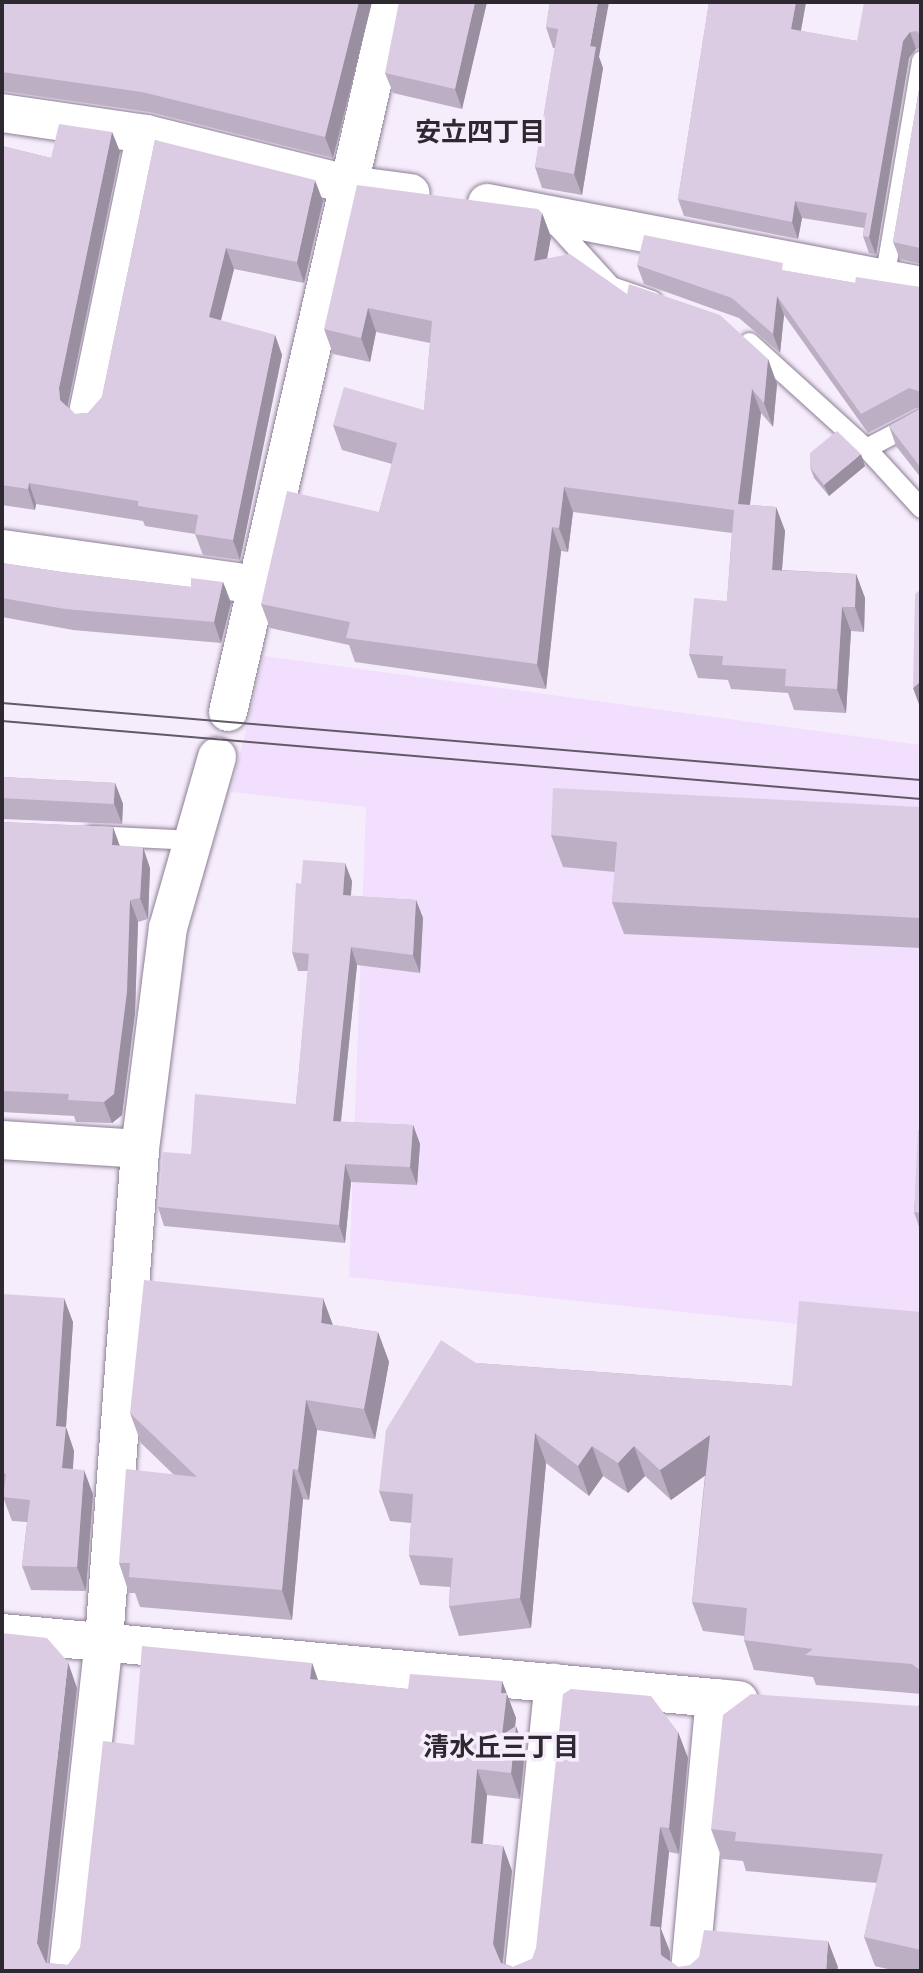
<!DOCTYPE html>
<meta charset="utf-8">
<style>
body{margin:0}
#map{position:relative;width:923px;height:1973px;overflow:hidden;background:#f6edfc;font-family:"Asap Condensed","Noto Sans JP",sans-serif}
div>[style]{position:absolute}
.built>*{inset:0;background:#f2dffe}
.roads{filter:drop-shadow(0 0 2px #8d7f95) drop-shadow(0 0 2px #8d7f95)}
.lane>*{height:19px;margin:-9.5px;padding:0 9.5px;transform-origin:9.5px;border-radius:9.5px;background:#fff}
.street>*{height:38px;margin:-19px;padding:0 19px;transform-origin:19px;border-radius:19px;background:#fff}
.tram>*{height:2px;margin:-1px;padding:0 1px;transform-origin:1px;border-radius:1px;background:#615a65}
.wall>*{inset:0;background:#bcafc4}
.shaded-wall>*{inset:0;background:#998fa0}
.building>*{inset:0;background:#dbcce4;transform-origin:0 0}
span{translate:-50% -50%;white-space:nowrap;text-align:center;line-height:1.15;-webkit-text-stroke:7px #f6edfc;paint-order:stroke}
.neighbourhood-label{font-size:26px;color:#2e2831;font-weight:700}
.frame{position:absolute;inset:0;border:4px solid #2e2831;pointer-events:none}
</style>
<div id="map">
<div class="built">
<div style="clip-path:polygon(264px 656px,921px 745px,921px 1337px,349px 1277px,366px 807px,231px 792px)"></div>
</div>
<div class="roads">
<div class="lane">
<div style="left:550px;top:219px;width:91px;rotate:47.7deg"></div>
<div style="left:611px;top:286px;width:43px;rotate:18.9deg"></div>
<div style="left:884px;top:279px;width:222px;rotate:-80.4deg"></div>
<div style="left:749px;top:342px;width:158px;rotate:42.2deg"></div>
<div style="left:866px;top:448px;width:81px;rotate:47.5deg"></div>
<div style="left:866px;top:448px;width:62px;rotate:-27.8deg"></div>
<div style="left:91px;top:835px;width:104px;rotate:2.8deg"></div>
</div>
<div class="street">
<div style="left:2px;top:113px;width:146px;rotate:8.3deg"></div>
<div style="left:146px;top:134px;width:210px;rotate:14deg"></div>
<div style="left:350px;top:185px;width:61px;rotate:7.6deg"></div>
<div style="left:487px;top:203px;width:442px;rotate:10.8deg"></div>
<div style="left:88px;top:413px;width:285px;rotate:-78.3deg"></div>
<div style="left:2px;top:549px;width:260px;rotate:8deg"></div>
<div style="left:228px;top:712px;width:728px;rotate:-77.07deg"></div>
<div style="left:2px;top:1140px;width:138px;rotate:3.7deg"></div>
<div style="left:2px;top:1633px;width:716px;rotate:5.21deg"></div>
<div style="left:68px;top:1971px;width:332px;rotate:-83.8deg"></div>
<div style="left:104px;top:1641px;width:493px;rotate:-85.8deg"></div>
<div style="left:140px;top:1149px;width:223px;rotate:-82.8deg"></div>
<div style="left:168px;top:928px;width:178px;rotate:-74deg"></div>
<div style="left:524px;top:1971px;width:290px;rotate:-84.1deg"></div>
<div style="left:690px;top:1971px;width:274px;rotate:-84.8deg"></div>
<div style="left:715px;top:1698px;width:24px;rotate:5deg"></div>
</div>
</div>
<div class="tram">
<div style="left:2px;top:703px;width:922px;rotate:4.79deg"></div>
<div style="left:2px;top:721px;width:922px;rotate:4.85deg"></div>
</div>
<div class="wall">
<div style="clip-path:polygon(2px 2px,372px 2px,333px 158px,149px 112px,2px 91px)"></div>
<div style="clip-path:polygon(487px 2px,462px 109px,393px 93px,385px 73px)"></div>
<div style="clip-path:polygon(550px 2px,599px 57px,603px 68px,582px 195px,542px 188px,535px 167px,555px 48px,553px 48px,546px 27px)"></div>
<div style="clip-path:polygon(709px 2px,806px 2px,801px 31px,857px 41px,921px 2px,921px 48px,916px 49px,909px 58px,876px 255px,869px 253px,863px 236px,864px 228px,802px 218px,798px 239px,684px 216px,678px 199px)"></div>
<div style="clip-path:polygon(921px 78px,921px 264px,900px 259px,893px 242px)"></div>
<div style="clip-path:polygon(112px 132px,120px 152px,67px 406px,75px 414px,88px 413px,102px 397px,155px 140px,323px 201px,304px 283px,234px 269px,221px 321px,275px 335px,282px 355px,240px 560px,203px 555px,195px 534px,145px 526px,143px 521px,36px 504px,35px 510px,2px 505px,2px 146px,51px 158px)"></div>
<div style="clip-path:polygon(542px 213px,551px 237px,547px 258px,768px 359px,777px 384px,773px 427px,761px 413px,750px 505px,776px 507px,785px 531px,782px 570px,856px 574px,865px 598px,864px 632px,851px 631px,846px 713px,794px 710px,788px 693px,731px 689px,728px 680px,698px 678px,689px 654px,727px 601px,732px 533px,573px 512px,568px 552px,561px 551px,546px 689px,355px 662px,349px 645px,270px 628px,261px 604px,379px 512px,392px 464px,342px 450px,333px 425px,424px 410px,430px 343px,376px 332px,370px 362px,333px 354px,324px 329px)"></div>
<div style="clip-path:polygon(637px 265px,786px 271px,855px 283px,920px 287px,921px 286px,921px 478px,896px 446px,889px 426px,920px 409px,916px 408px,868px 433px,784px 315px,780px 353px,739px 318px,644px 284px)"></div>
<div style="clip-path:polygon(865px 466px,829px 496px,814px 478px,810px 467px)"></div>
<div style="clip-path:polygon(2px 563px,62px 572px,191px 587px,223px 582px,231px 603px,221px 643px,73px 630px,2px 617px)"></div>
<div style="clip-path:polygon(2px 777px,115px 783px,123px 804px,122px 824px,2px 819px)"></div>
<div style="clip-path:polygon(921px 807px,921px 948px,624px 934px,612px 902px,615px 872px,563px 867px,551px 835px)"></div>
<div style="clip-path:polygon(2px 822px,113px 827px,119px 845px,150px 868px,148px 919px,138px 922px,135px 1013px,122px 1115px,112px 1123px,76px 1122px,74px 1116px,2px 1112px)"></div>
<div style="clip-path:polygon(352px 881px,351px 896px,416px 900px,423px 918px,420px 973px,357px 965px,341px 1122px,413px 1125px,420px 1144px,417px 1185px,351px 1182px,345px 1243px,164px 1226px,158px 1207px,191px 1154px,296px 1104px,308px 971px,298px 971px,292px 952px,301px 884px)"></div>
<div style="clip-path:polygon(921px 1130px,921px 1233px,914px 1212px)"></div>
<div style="clip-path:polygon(2px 1294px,73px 1322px,66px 1427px,74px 1451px,73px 1469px,93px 1494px,86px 1591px,31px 1590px,22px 1566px,27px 1522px,12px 1521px,3px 1497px,2px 1496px)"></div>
<div style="clip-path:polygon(921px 1312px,921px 1694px,816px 1685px,813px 1677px,754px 1670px,744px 1640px,744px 1636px,703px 1631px,692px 1602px,705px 1475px,671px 1500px,645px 1476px,628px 1493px,603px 1476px,589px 1496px,546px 1463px,531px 1628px,459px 1636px,449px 1606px,450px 1587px,420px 1585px,409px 1555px,411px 1523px,390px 1521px,379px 1491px,476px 1363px,792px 1386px)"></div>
<div style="clip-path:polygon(333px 1325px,378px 1332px,389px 1362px,375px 1439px,317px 1430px,309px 1500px,303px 1499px,292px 1620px,140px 1607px,135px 1593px,129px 1593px,119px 1563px,174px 1475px,141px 1443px,130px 1413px)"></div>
<div style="clip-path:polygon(312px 1663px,318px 1680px,408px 1689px,502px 1681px,516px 1718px,515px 1726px,525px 1751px,520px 1799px,487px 1795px,483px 1844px,503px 1846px,512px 1871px,503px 1963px,513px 1967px,532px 1959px,678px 1732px,688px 1758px,679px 1854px,669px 1852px,661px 1929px,670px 1952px,670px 1961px,678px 1967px,838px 1967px,2px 1971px,77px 1688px,47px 1963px,68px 1965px,80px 1948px,134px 1745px)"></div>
<div style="clip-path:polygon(921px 1704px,921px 1971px,896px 1971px,875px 1966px,864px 1937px,877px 1883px,746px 1871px,743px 1861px,722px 1859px,711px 1829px)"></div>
</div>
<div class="shaded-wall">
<div style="clip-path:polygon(359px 2px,372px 2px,333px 158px,325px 137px)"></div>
<div style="clip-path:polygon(475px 2px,487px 2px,462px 109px,455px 89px)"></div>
<div style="clip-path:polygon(598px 2px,609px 2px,599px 57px,603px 68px,582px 195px,574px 174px,590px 46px)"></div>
<div style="clip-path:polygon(796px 2px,806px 2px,798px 46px,791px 29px)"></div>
<div style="clip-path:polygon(910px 32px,916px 49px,909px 58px,876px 255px,869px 237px,903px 41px)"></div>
<div style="clip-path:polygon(112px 132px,120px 152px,67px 409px,60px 400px,59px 388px)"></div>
<div style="clip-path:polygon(315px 180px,323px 201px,304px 283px,297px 262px)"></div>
<div style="clip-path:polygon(795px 201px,802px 218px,798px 239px,792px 222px)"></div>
<div style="clip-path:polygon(542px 213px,551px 237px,542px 285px,534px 261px)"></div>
<div style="clip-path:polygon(226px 248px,234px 269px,216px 338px,209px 317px)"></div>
<div style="clip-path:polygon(777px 296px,784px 315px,780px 353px,773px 334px)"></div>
<div style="clip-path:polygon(368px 308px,376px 332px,370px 362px,361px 338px)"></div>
<div style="clip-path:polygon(275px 335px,282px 355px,240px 560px,233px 540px)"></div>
<div style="clip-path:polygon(768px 359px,777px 384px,773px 427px,764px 403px)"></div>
<div style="clip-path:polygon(752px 389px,761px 413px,747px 528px,738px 504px)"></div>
<div style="clip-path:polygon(861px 454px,865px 466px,829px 496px,824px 485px)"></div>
<div style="clip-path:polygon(29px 483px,36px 504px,35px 510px,28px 489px)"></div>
<div style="clip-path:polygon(564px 487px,573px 512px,568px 552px,559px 528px)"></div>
<div style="clip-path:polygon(776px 507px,785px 531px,780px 594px,772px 570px)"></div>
<div style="clip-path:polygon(552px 527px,561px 551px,546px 689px,537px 664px)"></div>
<div style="clip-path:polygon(856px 574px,865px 598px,864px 632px,855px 607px)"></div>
<div style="clip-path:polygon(223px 582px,231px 603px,221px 643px,214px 622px)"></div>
<div style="clip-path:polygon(842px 607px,851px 631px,846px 713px,837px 689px)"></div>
<div style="clip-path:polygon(921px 681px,921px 706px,920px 707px,913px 688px)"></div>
<div style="clip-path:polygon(115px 783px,123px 804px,122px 824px,114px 803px)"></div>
<div style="clip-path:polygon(113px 827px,121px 849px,112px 845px)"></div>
<div style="clip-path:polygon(143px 847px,150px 868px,148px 919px,140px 898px)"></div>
<div style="clip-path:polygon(345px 863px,352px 881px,349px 914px,343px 895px)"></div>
<div style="clip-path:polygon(130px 900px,138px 922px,135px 1013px,122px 1115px,112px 1123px,104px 1102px)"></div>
<div style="clip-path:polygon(416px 900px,423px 918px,420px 973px,413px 955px)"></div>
<div style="clip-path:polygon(351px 947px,357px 965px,339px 1139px,333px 1121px)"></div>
<div style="clip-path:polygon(413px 1125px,420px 1144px,417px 1185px,410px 1167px)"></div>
<div style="clip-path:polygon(345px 1164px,351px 1182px,345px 1243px,339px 1225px)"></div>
<div style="clip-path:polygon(64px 1298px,73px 1322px,66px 1427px,74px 1451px,71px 1492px,62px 1468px,56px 1426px)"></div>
<div style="clip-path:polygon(323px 1298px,334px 1328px,321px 1323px)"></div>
<div style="clip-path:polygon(378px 1332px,389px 1362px,375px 1439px,364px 1409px)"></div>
<div style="clip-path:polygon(306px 1400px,317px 1430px,309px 1500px,298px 1470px)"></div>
<div style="clip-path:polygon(535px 1433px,546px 1463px,531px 1628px,520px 1598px)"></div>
<div style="clip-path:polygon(710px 1435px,720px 1465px,671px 1500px,660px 1470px)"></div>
<div style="clip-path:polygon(592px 1446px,603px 1476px,589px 1496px,578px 1466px)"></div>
<div style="clip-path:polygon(634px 1446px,645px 1476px,628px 1493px,618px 1463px)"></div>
<div style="clip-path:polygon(293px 1469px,303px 1499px,292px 1620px,282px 1590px)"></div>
<div style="clip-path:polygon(84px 1470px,93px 1494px,86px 1591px,77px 1567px)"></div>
<div style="clip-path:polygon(68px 1662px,77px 1688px,46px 1969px,37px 1943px)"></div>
<div style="clip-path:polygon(312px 1663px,321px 1689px,310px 1679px)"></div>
<div style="clip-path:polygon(502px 1681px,516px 1718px,511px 1760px,502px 1735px,501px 1693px)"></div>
<div style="clip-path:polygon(516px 1726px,525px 1751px,520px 1799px,511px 1773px)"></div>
<div style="clip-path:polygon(678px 1732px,688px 1758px,679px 1854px,669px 1828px)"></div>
<div style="clip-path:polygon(477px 1769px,487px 1795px,480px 1869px,471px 1843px)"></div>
<div style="clip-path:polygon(660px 1827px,669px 1852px,661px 1929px,670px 1952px,670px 1971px,667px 1971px,650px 1926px)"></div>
<div style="clip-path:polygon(503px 1846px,512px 1871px,502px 1969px,493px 1944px)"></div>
<div style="clip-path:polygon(828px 1941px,838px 1967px,837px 1971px,826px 1971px)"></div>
</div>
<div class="building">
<div style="clip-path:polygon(2px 2px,359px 2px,325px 137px,142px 92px,2px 72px)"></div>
<div style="clip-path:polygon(399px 2px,475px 2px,455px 89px,385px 73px)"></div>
<div style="clip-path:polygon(550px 2px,598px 2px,590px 46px,596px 47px,574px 174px,535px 167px,558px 29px,546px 27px)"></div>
<div style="clip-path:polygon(709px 2px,796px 2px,791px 29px,857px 41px,864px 2px,921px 2px,921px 37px,917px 31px,910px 32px,903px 41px,869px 237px,863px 236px,867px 213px,795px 201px,792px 222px,678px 199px)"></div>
<div style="clip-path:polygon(921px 78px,921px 249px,920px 248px,893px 242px)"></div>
<div style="clip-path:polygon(59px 124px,112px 132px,59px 388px,60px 400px,75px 414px,88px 413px,102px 397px,155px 140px,315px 180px,297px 262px,226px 248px,209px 317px,275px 335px,233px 540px,195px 534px,198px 515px,138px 506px,138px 501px,29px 483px,28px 489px,2px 485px,2px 146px,51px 158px)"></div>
<div style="clip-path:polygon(357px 185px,538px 209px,542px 213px,534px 261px,570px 254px,627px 294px,629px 284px,720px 315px,768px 359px,764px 403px,752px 389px,738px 504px,776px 507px,772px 570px,856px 574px,855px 607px,842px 607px,837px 689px,785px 686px,786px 669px,722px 665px,723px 656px,689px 654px,694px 598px,727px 601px,734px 510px,564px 487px,559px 528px,552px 527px,537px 664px,346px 638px,350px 622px,261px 604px,287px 491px,379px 512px,397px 443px,333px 425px,344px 387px,424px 410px,432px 321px,368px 308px,361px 338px,324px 329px)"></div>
<div style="clip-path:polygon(644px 235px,783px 263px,782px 270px,855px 283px,856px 277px,920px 287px,921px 286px,921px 392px,909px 388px,861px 414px,777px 296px,773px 334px,732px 298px,637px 265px)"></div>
<div style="clip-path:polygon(921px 408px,921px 468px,889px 426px)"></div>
<div style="clip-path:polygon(837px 431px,861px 454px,824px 485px,810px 467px,810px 453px)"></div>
<div style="clip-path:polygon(2px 563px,62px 572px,191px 587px,191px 578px,223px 582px,214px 622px,65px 609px,2px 598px)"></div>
<div style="clip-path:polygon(921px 589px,921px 681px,913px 688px,915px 594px)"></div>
<div style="left:2px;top:777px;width:113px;height:21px;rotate:3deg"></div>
<div style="clip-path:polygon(553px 788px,921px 807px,921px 918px,612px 902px,617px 842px,551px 835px)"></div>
<div style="clip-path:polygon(2px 822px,113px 827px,112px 845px,143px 847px,140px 898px,130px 900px,127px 992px,114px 1094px,104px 1102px,68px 1100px,69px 1094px,2px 1091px)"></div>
<div style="clip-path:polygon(303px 860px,345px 863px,343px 895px,416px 900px,413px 955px,351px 947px,333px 1121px,413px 1125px,410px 1167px,345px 1164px,339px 1225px,158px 1207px,163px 1152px,191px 1154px,195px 1094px,296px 1104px,309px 954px,292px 952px,296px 883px,301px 884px)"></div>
<div style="clip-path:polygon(918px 1130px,921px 1130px,921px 1213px,914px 1212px)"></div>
<div style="clip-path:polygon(144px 1280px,323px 1298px,321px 1323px,378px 1332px,364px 1409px,306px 1400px,298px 1470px,293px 1469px,282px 1590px,129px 1577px,130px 1563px,119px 1563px,126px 1469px,197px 1477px,130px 1413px)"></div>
<div style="clip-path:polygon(2px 1294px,64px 1298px,56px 1426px,66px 1427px,62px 1468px,84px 1470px,77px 1567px,22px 1566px,30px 1500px,3px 1497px,6px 1474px,2px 1473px)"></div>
<div style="clip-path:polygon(799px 1301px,921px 1312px,921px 1671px,912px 1664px,805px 1655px,813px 1649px,744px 1640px,747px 1608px,692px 1602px,710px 1435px,660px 1470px,634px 1446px,618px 1463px,592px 1446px,578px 1466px,535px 1433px,520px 1598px,449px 1606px,453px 1558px,409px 1555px,413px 1494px,379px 1491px,386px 1430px,441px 1340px,476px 1363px,792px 1386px)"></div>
<div style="clip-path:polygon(2px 1633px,47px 1638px,68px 1662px,37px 1943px,46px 1963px,68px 1965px,80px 1948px,103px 1741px,134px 1745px,142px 1646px,312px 1663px,310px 1679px,408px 1689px,410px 1674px,502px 1681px,501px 1693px,507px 1693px,502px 1735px,516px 1726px,511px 1773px,477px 1769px,471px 1843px,503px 1846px,493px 1944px,501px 1963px,513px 1967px,532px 1959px,536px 1948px,563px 1694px,571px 1689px,651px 1696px,678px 1732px,669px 1828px,660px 1827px,650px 1926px,660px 1927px,661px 1955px,678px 1967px,690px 1965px,699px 1957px,704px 1930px,828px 1941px,826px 1971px,2px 1971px)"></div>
<div style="clip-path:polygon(751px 1694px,919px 1706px,921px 1704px,921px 1950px,864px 1937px,883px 1854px,735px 1841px,736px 1832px,711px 1829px,723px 1715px)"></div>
</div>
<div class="neighbourhood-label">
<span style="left:480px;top:133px">安立四丁目</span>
<span style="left:501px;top:1748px">清水丘三丁目</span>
</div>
<div class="frame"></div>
</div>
